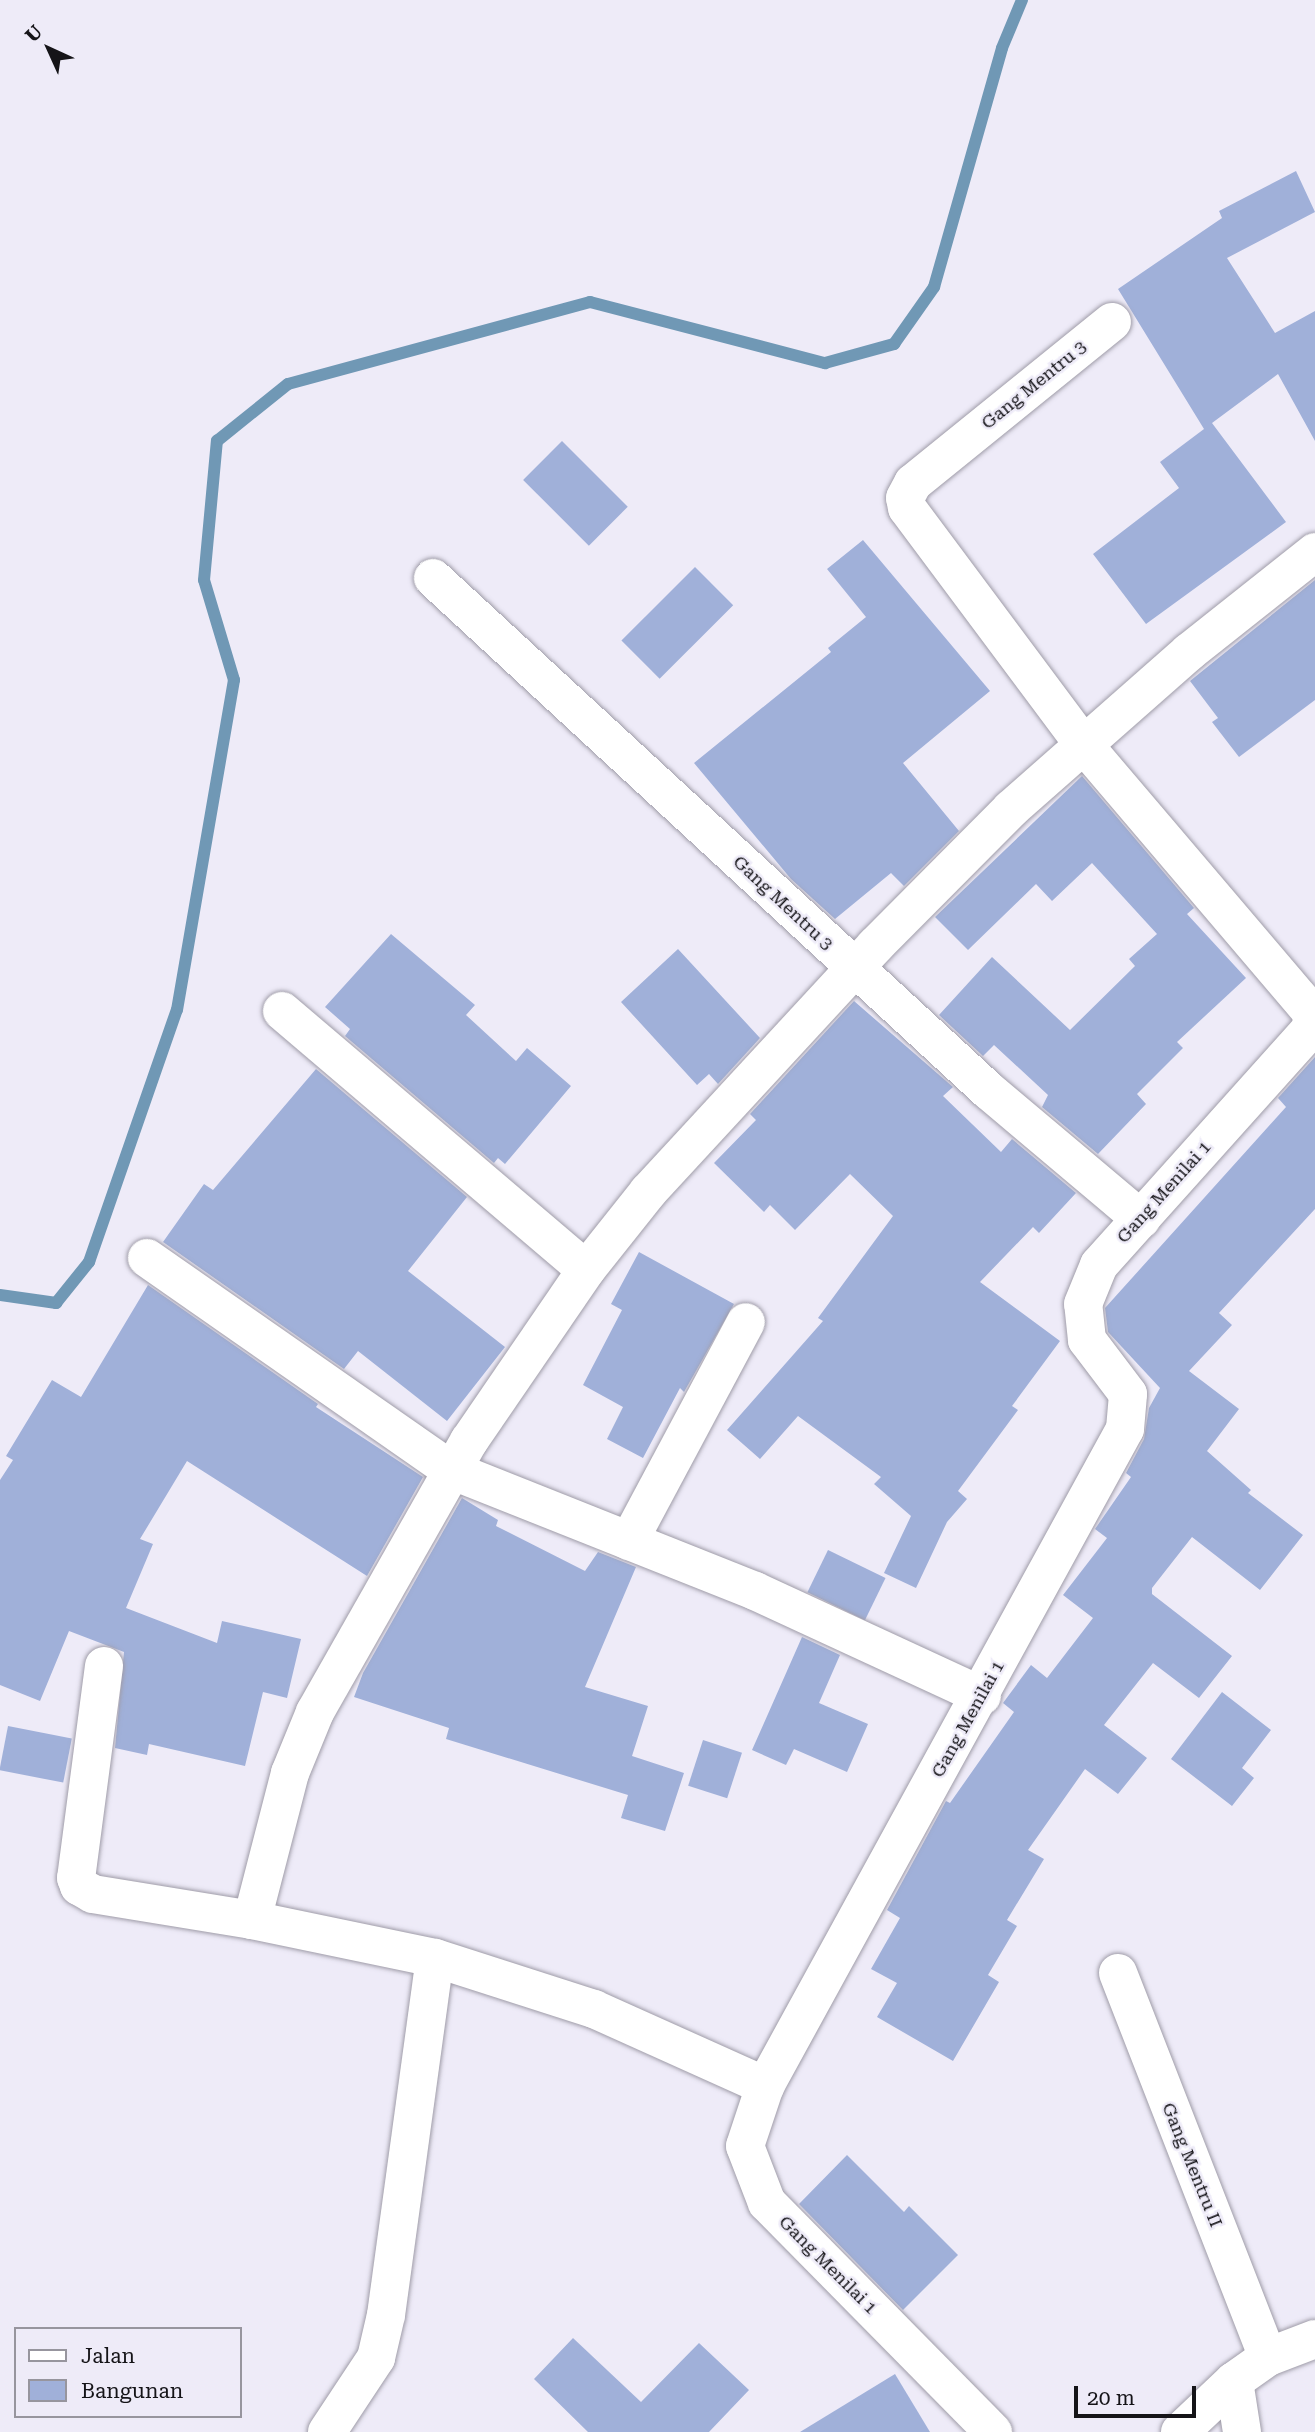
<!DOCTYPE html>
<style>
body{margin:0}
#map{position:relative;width:1315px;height:2432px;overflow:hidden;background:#eeebf8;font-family:"Roboto Serif",serif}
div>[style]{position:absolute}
.stream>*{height:12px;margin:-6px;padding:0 6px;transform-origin:6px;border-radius:6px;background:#7098b5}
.building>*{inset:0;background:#a0b0d9;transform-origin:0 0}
.roads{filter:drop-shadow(0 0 2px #9f9ca8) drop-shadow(0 0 2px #9f9ca8)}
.minor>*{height:38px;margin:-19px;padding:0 19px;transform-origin:19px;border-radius:19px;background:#fff}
span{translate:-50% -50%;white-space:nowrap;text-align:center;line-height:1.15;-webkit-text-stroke:5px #eeebf8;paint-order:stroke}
.street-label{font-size:18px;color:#151418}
.legend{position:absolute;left:14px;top:2327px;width:228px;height:91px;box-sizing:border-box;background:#eeebf8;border:2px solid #97959e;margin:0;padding:9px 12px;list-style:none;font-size:21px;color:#151418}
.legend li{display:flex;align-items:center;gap:14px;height:35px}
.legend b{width:35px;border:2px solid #97959e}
.north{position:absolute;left:14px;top:14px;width:70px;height:70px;-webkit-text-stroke:5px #eeebf8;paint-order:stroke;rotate:315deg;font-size:19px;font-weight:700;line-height:28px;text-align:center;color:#151418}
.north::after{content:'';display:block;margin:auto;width:24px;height:32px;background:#151418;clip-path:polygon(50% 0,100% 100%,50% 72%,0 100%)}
.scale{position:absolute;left:1074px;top:2386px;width:122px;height:32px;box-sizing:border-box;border:4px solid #151418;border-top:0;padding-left:9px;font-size:21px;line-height:24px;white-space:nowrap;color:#151418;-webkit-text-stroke:5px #eeebf8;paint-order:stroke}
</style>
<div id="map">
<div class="stream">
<div style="left:0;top:1295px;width:57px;rotate:8.1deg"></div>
<div style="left:56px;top:1303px;width:53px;rotate:-51.2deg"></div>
<div style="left:89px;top:1262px;width:267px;rotate:-70.8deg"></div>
<div style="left:177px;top:1010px;width:335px;rotate:-80.2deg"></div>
<div style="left:234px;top:680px;width:104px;rotate:-106.7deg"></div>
<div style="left:204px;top:580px;width:140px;rotate:-84.7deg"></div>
<div style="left:217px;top:441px;width:91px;rotate:-38.8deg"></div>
<div style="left:288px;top:384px;width:313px;rotate:-15.2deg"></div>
<div style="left:590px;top:302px;width:243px;rotate:14.6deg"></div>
<div style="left:825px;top:363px;width:72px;rotate:-15.4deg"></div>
<div style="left:894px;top:344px;width:70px;rotate:-54.9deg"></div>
<div style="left:934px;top:287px;width:248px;rotate:-74.1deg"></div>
<div style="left:1002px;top:48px;width:52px;rotate:-67.4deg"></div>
</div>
<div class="building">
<div style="clip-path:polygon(1296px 171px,1315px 212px,1227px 258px,1275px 333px,1315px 311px,1315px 441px,1278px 374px,1212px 423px,1286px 522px,1146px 624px,1093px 554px,1179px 488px,1160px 462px,1204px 429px,1118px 289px,1222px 218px,1219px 211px)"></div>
<div style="left:562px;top:441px;width:93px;height:55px;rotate:45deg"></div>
<div style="clip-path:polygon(863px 540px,990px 691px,903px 763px,959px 831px,904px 886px,891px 873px,835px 919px,791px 879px,694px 763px,831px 652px,828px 648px,866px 617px,827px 569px)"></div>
<div style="left:695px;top:567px;width:54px;height:104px;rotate:45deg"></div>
<div style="clip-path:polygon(1315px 580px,1315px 700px,1239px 757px,1212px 722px,1218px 718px,1190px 681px)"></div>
<div style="clip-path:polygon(1082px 776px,1194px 908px,1187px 914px,1246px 978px,1177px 1042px,1183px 1048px,1137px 1094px,1146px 1104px,1098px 1154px,1042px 1107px,1048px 1095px,994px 1045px,983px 1056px,939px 1015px,992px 957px,1070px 1030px,1135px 966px,1129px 959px,1157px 934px,1092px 863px,1052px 901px,1036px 884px,968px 950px,935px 917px)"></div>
<div style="clip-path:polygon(391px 934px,475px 1005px,466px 1015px,516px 1061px,527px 1048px,571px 1086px,505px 1164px,498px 1158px,494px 1163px,345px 1036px,350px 1029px,325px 1007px)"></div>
<div style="clip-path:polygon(678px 949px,760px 1038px,718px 1084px,709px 1074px,697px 1085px,621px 1002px)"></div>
<div style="clip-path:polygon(854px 1001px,953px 1087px,943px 1096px,1001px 1152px,1012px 1139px,1076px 1193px,1039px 1233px,1033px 1227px,980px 1282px,1060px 1341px,1012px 1406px,1018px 1410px,958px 1491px,967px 1499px,947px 1522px,916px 1588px,884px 1573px,911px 1516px,874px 1484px,881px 1477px,798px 1416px,760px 1459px,727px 1430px,823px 1321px,818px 1318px,893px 1216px,850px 1174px,795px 1230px,770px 1205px,764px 1212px,714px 1163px,756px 1120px,750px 1114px)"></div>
<div style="clip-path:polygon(1315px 1057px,1315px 1209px,1219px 1313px,1232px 1325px,1189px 1371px,1239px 1409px,1207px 1451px,1251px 1490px,1248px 1493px,1303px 1535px,1260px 1590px,1192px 1537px,1152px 1588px,1152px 1594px,1232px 1656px,1199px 1698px,1153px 1663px,1104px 1725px,1147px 1758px,1118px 1794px,1085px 1769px,1028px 1850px,1044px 1859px,1007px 1920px,1017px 1926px,988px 1975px,999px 1982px,953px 2061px,877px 2017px,897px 1983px,871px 1969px,900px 1918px,887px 1910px,946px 1801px,950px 1803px,1014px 1712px,1003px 1703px,1031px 1665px,1047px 1678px,1093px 1618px,1063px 1595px,1107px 1538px,1095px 1529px,1131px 1477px,1126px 1473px,1144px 1439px,1149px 1408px,1160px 1388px,1108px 1332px,1105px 1308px,1286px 1107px,1278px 1098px)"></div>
<div style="clip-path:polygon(316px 1069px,467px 1197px,408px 1271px,505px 1347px,447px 1421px,358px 1351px,344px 1369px,163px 1242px,204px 1184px,213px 1190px)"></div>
<div style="clip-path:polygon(639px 1252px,734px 1304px,684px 1392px,680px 1388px,643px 1458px,607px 1439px,623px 1407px,583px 1385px,622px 1310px,611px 1304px)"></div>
<div style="clip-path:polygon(148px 1285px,318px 1404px,316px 1407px,423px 1477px,367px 1576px,187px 1461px,140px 1539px,153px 1544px,126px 1608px,217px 1643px,222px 1621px,301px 1639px,287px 1698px,263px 1692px,245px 1766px,149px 1744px,147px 1755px,115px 1748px,124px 1652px,69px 1631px,40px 1701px,0 1685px,0 1480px,13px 1460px,6px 1456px,52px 1380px,81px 1397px)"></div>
<div style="clip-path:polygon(462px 1498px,498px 1520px,496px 1526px,585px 1571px,598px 1552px,636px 1567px,585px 1687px,648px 1706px,632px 1756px,684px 1773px,665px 1831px,621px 1818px,628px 1795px,446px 1739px,449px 1728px,354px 1697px,363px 1673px)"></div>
<div style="left:828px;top:1550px;width:64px;height:47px;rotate:26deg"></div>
<div style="clip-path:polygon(802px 1637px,840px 1655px,819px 1703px,868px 1724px,847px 1772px,794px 1749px,786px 1765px,752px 1750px)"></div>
<div style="clip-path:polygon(1222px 1692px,1271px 1730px,1242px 1768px,1254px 1778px,1232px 1806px,1171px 1759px)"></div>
<div style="left:8px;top:1726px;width:65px;height:45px;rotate:11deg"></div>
<div style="left:703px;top:1740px;width:41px;height:48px;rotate:18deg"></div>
<div style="clip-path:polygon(847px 2155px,904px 2212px,909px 2206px,958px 2255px,903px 2310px,799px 2204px)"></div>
<div style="clip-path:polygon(573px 2338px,641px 2402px,699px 2343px,749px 2390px,709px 2432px,588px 2432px,534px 2379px)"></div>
<div style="clip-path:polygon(895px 2374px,930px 2432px,800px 2432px)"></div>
</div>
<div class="roads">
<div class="minor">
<div style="left:433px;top:578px;width:757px;rotate:42.7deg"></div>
<div style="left:989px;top:1091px;width:199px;rotate:40.1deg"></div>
<div style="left:282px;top:1011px;width:399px;rotate:40.4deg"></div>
<div style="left:147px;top:1258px;width:371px;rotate:34.9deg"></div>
<div style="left:451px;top:1470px;width:327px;rotate:21.7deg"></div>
<div style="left:755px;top:1591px;width:250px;rotate:24.8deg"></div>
<div style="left:629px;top:1541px;width:248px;rotate:-61.9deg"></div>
<div style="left:104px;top:1666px;width:214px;rotate:97.5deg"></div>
<div style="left:76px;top:1878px;width:9px;rotate:69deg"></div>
<div style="left:79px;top:1886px;width:16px;rotate:30deg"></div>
<div style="left:93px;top:1894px;width:161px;rotate:9.3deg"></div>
<div style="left:435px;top:1958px;width:167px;rotate:17.8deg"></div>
<div style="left:594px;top:2009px;width:188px;rotate:24.2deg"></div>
<div style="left:1118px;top:1973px;width:412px;rotate:68.7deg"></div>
<div style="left:1234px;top:2381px;width:52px;rotate:81.1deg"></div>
<div style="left:327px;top:2432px;width:89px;rotate:-56.5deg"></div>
<div style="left:376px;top:2358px;width:44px;rotate:-76.9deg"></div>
<div style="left:386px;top:2315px;width:360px;rotate:-82.2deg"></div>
<div style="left:435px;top:1958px;width:187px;rotate:-168.3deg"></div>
<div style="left:252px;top:1920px;width:152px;rotate:-75.5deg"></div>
<div style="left:290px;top:1773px;width:66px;rotate:-67.7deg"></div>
<div style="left:315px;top:1712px;width:312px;rotate:-60.4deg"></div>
<div style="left:469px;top:1441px;width:207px;rotate:-55.6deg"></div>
<div style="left:586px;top:1270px;width:100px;rotate:-51.5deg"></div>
<div style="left:648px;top:1192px;width:335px;rotate:-47.3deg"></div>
<div style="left:875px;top:946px;width:193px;rotate:-45.2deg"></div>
<div style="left:1011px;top:809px;width:237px;rotate:-41.4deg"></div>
<div style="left:1189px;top:652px;width:161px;rotate:-38.4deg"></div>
<div style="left:993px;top:2432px;width:322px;rotate:-134.6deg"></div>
<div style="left:767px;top:2203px;width:61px;rotate:-111.1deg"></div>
<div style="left:745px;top:2146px;width:63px;rotate:-71.6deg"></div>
<div style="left:765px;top:2086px;width:749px;rotate:-61.28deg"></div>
<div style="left:1125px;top:1429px;width:35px;rotate:-85deg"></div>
<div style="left:1128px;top:1394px;width:68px;rotate:-127.2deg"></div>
<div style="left:1087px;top:1340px;width:36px;rotate:-96deg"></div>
<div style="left:1083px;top:1304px;width:42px;rotate:-67.7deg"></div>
<div style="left:1099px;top:1265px;width:317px;rotate:-48.1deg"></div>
<div style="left:1311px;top:1029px;width:16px;rotate:-86deg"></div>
<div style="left:1312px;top:1013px;width:353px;rotate:-130.4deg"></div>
<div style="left:1083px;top:744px;width:294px;rotate:-126.7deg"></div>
<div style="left:907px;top:508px;width:10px;rotate:-101deg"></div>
<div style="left:905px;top:498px;width:17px;rotate:-62deg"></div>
<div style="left:913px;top:483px;width:256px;rotate:-39deg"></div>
<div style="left:1180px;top:2432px;width:74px;rotate:-43.4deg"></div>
<div style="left:1234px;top:2381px;width:42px;rotate:-35.2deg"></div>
<div style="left:1268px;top:2357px;width:50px;rotate:-21deg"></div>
</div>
</div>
<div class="street-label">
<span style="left:1034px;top:385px;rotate:-39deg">Gang Mentru 3</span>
<span style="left:783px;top:903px;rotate:43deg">Gang Mentru 3</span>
<span style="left:1164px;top:1192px;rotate:-48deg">Gang Menilai 1</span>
<span style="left:968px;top:1719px;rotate:-61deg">Gang Menilai 1</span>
<span style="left:1192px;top:2165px;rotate:68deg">Gang Mentru II</span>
<span style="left:828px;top:2265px;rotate:45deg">Gang Menilai 1</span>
</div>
<ul class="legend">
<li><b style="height:9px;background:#fff"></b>Jalan</li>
<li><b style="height:19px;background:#a0b0d9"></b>Bangunan</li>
</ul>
<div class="north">U</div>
<div class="scale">20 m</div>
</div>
